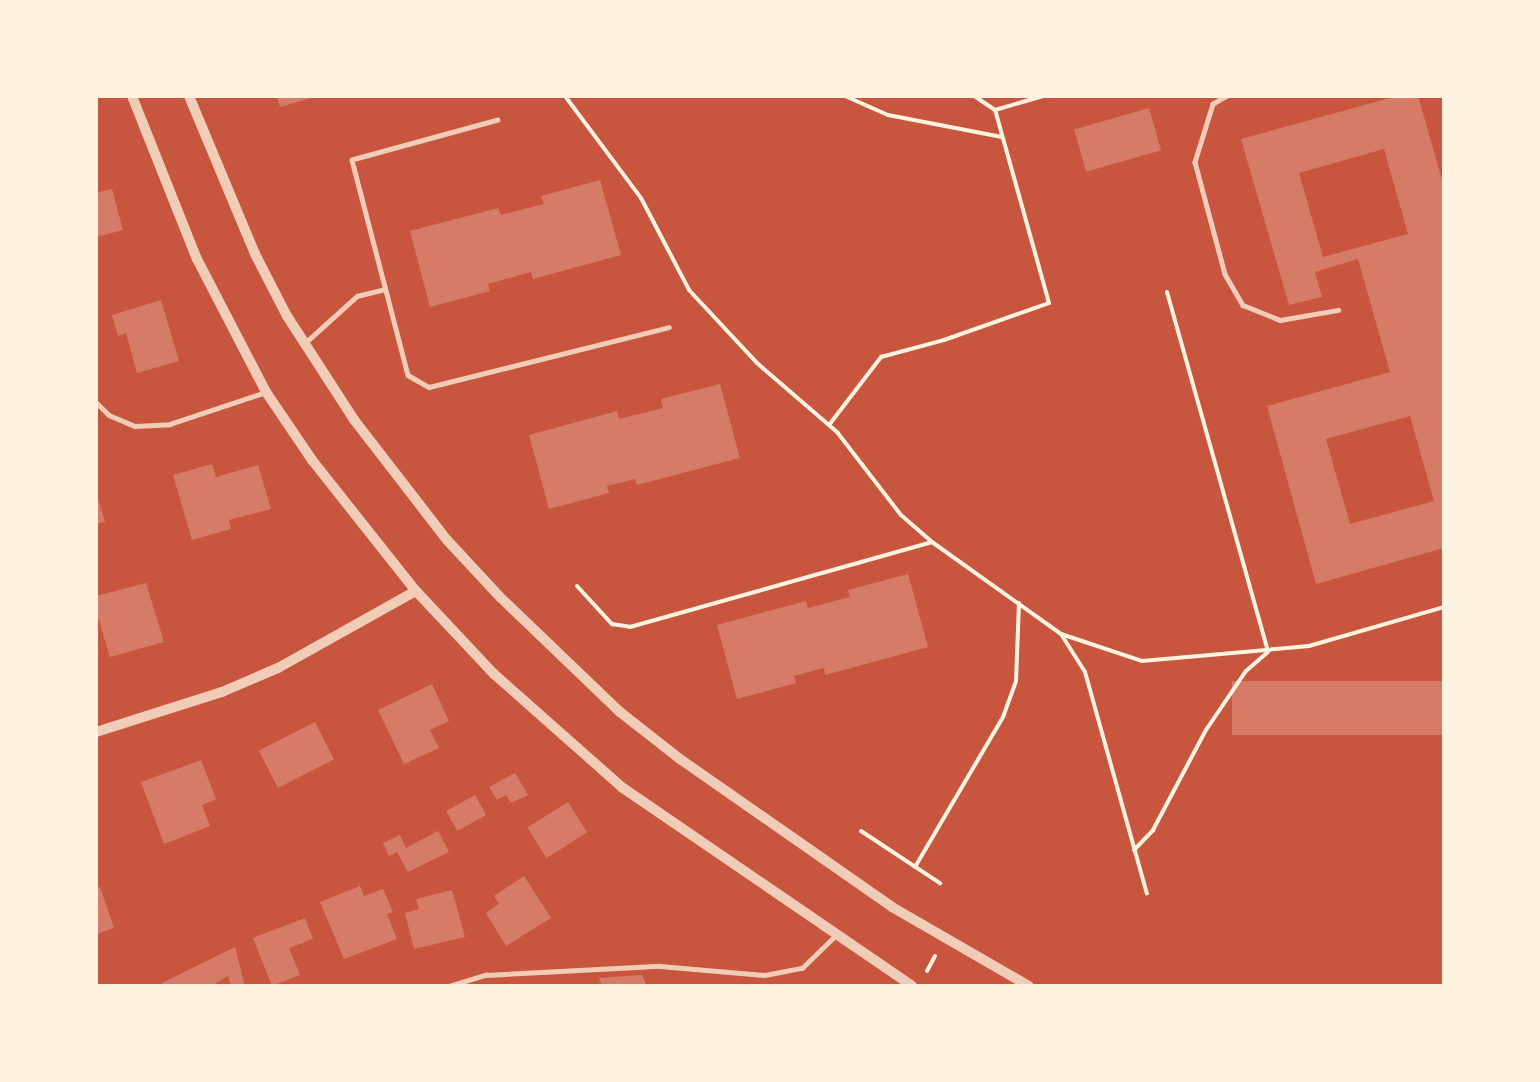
<!DOCTYPE html>
<style>
body{margin:0}
#map{position:relative;width:1540px;height:1082px;overflow:hidden;background:#c8553d;font-family:Raleway,sans-serif}
div>[style]{position:absolute}
.building>*{inset:0;background:#d67c66;transform-origin:0 0}
.path>*{height:4px;margin:-2px;padding:0 2px;transform-origin:2px;border-radius:2px;background:#fff3e0}
.service>*{height:4.5px;margin:-2.25px;padding:0 2.25px;transform-origin:2.25px;border-radius:2.25px;background:#f1ccb7}
.tertiary>*{height:10px;margin:-5px;padding:0 5px;transform-origin:5px;border-radius:5px;background:#f1ccb7}
span{translate:-50% -50%;white-space:nowrap;text-align:center;line-height:1.15;-webkit-text-stroke:4.5px #fff3e0;paint-order:stroke}
.frame{position:absolute;inset:0;border:98px solid #fff3e0;pointer-events:none}
</style>
<div id="map">
<div class="building">
<div style="clip-path:polygon(277px 96px,315px 96px,315px 97px,280px 107px)"></div>
<div style="clip-path:polygon(evenodd,1397px 96px,1418px 96px,1444px 187px,1444px 548px,1316px 584px,1267px 406px,1390px 372px,1358px 259px,1315px 272px,1322px 297px,1289px 305px,1241px 139px,1397px 96px,1384px 149px,1408px 234px,1323px 257px,1299px 173px,1384px 149px,1397px 96px,1410px 416px,1434px 501px,1350px 524px,1326px 439px,1410px 416px)"></div>
<div style="left:1149px;top:108px;width:44px;height:78px;rotate:74deg"></div>
<div style="clip-path:polygon(600px 180px,621px 255px,533px 279px,531px 272px,488px 284px,490px 291px,430px 307px,410px 231px,498px 208px,501px 215px,544px 204px,541px 196px)"></div>
<div style="clip-path:polygon(112px 189px,123px 230px,96px 237px,96px 193px)"></div>
<div style="clip-path:polygon(161px 300px,179px 361px,137px 373px,126px 333px,118px 336px,112px 315px)"></div>
<div style="clip-path:polygon(720px 384px,740px 458px,637px 485px,635px 479px,607px 486px,609px 493px,549px 509px,529px 435px,617px 411px,619px 419px,663px 408px,661px 399px)"></div>
<div style="clip-path:polygon(212px 464px,216px 477px,258px 465px,271px 509px,229px 520px,231px 529px,192px 540px,173px 475px)"></div>
<div style="clip-path:polygon(96px 492px,105px 522px,96px 524px)"></div>
<div style="clip-path:polygon(908px 574px,928px 647px,825px 675px,824px 668px,794px 676px,796px 683px,737px 699px,717px 625px,806px 601px,808px 608px,850px 597px,848px 590px)"></div>
<div style="clip-path:polygon(146px 583px,164px 642px,110px 657px,96px 611px,96px 596px)"></div>
<div style="left:1444px;top:681px;width:54px;height:212px;rotate:90deg"></div>
<div style="clip-path:polygon(432px 684px,449px 721px,430px 730px,439px 748px,404px 764px,378px 710px)"></div>
<div style="left:315px;top:722px;width:42px;height:63px;rotate:63deg"></div>
<div style="clip-path:polygon(201px 760px,216px 799px,202px 805px,210px 826px,164px 844px,141px 782px)"></div>
<div style="clip-path:polygon(515px 773px,528px 795px,511px 803px,506px 795px,497px 800px,489px 787px)"></div>
<div style="left:475px;top:795px;width:23px;height:33px;rotate:61deg"></div>
<div style="left:568px;top:802px;width:36px;height:48px;rotate:58deg"></div>
<div style="clip-path:polygon(438px 831px,449px 852px,408px 872px,397px 852px,389px 856px,383px 843px,400px 835px,406px 848px)"></div>
<div style="clip-path:polygon(524px 876px,551px 918px,506px 946px,486px 913px,499px 904px,494px 896px)"></div>
<div style="clip-path:polygon(360px 886px,364px 896px,383px 889px,393px 912px,387px 914px,397px 939px,344px 959px,320px 902px)"></div>
<div style="clip-path:polygon(100px 887px,114px 928px,96px 934px,96px 888px)"></div>
<div style="clip-path:polygon(452px 890px,465px 937px,414px 949px,405px 913px,419px 909px,416px 899px)"></div>
<div style="clip-path:polygon(305px 918px,313px 939px,289px 948px,300px 975px,272px 986px,253px 938px)"></div>
<div style="clip-path:polygon(235px 947px,245px 986px,231px 986px,228px 976px,212px 986px,163px 986px,162px 983px)"></div>
<div style="clip-path:polygon(642px 975px,647px 986px,602px 986px,599px 978px)"></div>
</div>
<div class="path">
<div style="left:565px;top:96px;width:127px;rotate:53.3deg"></div>
<div style="left:641px;top:198px;width:104px;rotate:62.4deg"></div>
<div style="left:689px;top:290px;width:100px;rotate:47deg"></div>
<div style="left:757px;top:363px;width:106px;rotate:40.8deg"></div>
<div style="left:837px;top:432px;width:105px;rotate:52.4deg"></div>
<div style="left:901px;top:515px;width:40px;rotate:41deg"></div>
<div style="left:845px;top:96px;width:47px;rotate:23.8deg"></div>
<div style="left:888px;top:115px;width:116px;rotate:10.9deg"></div>
<div style="left:995px;top:110px;width:50px;rotate:-16.3deg"></div>
<div style="left:1167px;top:292px;width:373px;rotate:74.3deg"></div>
<div style="left:829px;top:425px;width:86px;rotate:-52.6deg"></div>
<div style="left:881px;top:357px;width:65px;rotate:-15.1deg"></div>
<div style="left:944px;top:340px;width:111px;rotate:-19.4deg"></div>
<div style="left:1049px;top:303px;width:200px;rotate:-105.6deg"></div>
<div style="left:995px;top:110px;width:25px;rotate:-146deg"></div>
<div style="left:577px;top:586px;width:52px;rotate:47.4deg"></div>
<div style="left:612px;top:624px;width:18px;rotate:9deg"></div>
<div style="left:630px;top:627px;width:314px;rotate:-15.7deg"></div>
<div style="left:932px;top:542px;width:158px;rotate:35.5deg"></div>
<div style="left:1061px;top:634px;width:85px;rotate:18.4deg"></div>
<div style="left:1142px;top:661px;width:168px;rotate:-5.1deg"></div>
<div style="left:1309px;top:646px;width:141px;rotate:-16.1deg"></div>
<div style="left:1061px;top:634px;width:45px;rotate:57.7deg"></div>
<div style="left:1085px;top:672px;width:230px;rotate:74.4deg"></div>
<div style="left:861px;top:831px;width:95px;rotate:33.4deg"></div>
<div style="left:1134px;top:850px;width:28px;rotate:-46deg"></div>
<div style="left:1153px;top:830px;width:113px;rotate:-62.1deg"></div>
<div style="left:1206px;top:730px;width:71px;rotate:-55.9deg"></div>
<div style="left:1246px;top:671px;width:29px;rotate:-41deg"></div>
<div style="left:915px;top:867px;width:174px;rotate:-59.6deg"></div>
<div style="left:1003px;top:717px;width:38px;rotate:-70deg"></div>
<div style="left:1016px;top:681px;width:78px;rotate:-87.8deg"></div>
<div style="left:927px;top:971px;width:17px;rotate:-62deg"></div>
</div>
<div class="service">
<div style="left:1227px;top:96px;width:16px;rotate:150deg"></div>
<div style="left:1213px;top:104px;width:61px;rotate:107.2deg"></div>
<div style="left:1195px;top:162px;width:116px;rotate:75deg"></div>
<div style="left:1225px;top:274px;width:36px;rotate:60deg"></div>
<div style="left:1243px;top:305px;width:40px;rotate:22deg"></div>
<div style="left:1280px;top:320px;width:59px;rotate:-9.8deg"></div>
<div style="left:498px;top:120px;width:151px;rotate:164.7deg"></div>
<div style="left:352px;top:160px;width:222px;rotate:75.4deg"></div>
<div style="left:408px;top:375px;width:24px;rotate:30deg"></div>
<div style="left:429px;top:387px;width:247px;rotate:-14deg"></div>
<div style="left:305px;top:343px;width:70px;rotate:-42.1deg"></div>
<div style="left:357px;top:296px;width:29px;rotate:-14deg"></div>
<div style="left:96px;top:402px;width:18px;rotate:45deg"></div>
<div style="left:109px;top:415px;width:28px;rotate:23deg"></div>
<div style="left:135px;top:426px;width:35px;rotate:-3deg"></div>
<div style="left:170px;top:424px;width:101px;rotate:-18.4deg"></div>
<div style="left:449px;top:986px;width:39px;rotate:-17deg"></div>
<div style="left:486px;top:975px;width:174px;rotate:-3deg"></div>
<div style="left:660px;top:966px;width:105px;rotate:4.9deg"></div>
<div style="left:765px;top:975px;width:38px;rotate:-11deg"></div>
<div style="left:802px;top:968px;width:46px;rotate:-44.1deg"></div>
</div>
<div class="tertiary">
<div style="left:132px;top:96px;width:175px;rotate:68.3deg"></div>
<div style="left:197px;top:259px;width:150px;rotate:62.6deg"></div>
<div style="left:266px;top:392px;width:82px;rotate:55.9deg"></div>
<div style="left:312px;top:460px;width:167px;rotate:51.6deg"></div>
<div style="left:416px;top:591px;width:114px;rotate:46.8deg"></div>
<div style="left:494px;top:674px;width:172px;rotate:41.5deg"></div>
<div style="left:623px;top:788px;width:350px;rotate:34.4deg"></div>
<div style="left:189px;top:96px;width:171px;rotate:67.3deg"></div>
<div style="left:255px;top:254px;width:70px;rotate:62.7deg"></div>
<div style="left:287px;top:316px;width:125px;rotate:57.1deg"></div>
<div style="left:355px;top:421px;width:150px;rotate:52.3deg"></div>
<div style="left:447px;top:540px;width:78px;rotate:47.1deg"></div>
<div style="left:500px;top:597px;width:166px;rotate:43.8deg"></div>
<div style="left:620px;top:712px;width:76px;rotate:38.1deg"></div>
<div style="left:680px;top:759px;width:259px;rotate:34.9deg"></div>
<div style="left:892px;top:907px;width:158px;rotate:30deg"></div>
<div style="left:96px;top:732px;width:132px;rotate:-17.6deg"></div>
<div style="left:222px;top:692px;width:61px;rotate:-23.2deg"></div>
<div style="left:278px;top:668px;width:158px;rotate:-29.2deg"></div>
</div>
<div class="frame"></div>
</div>
